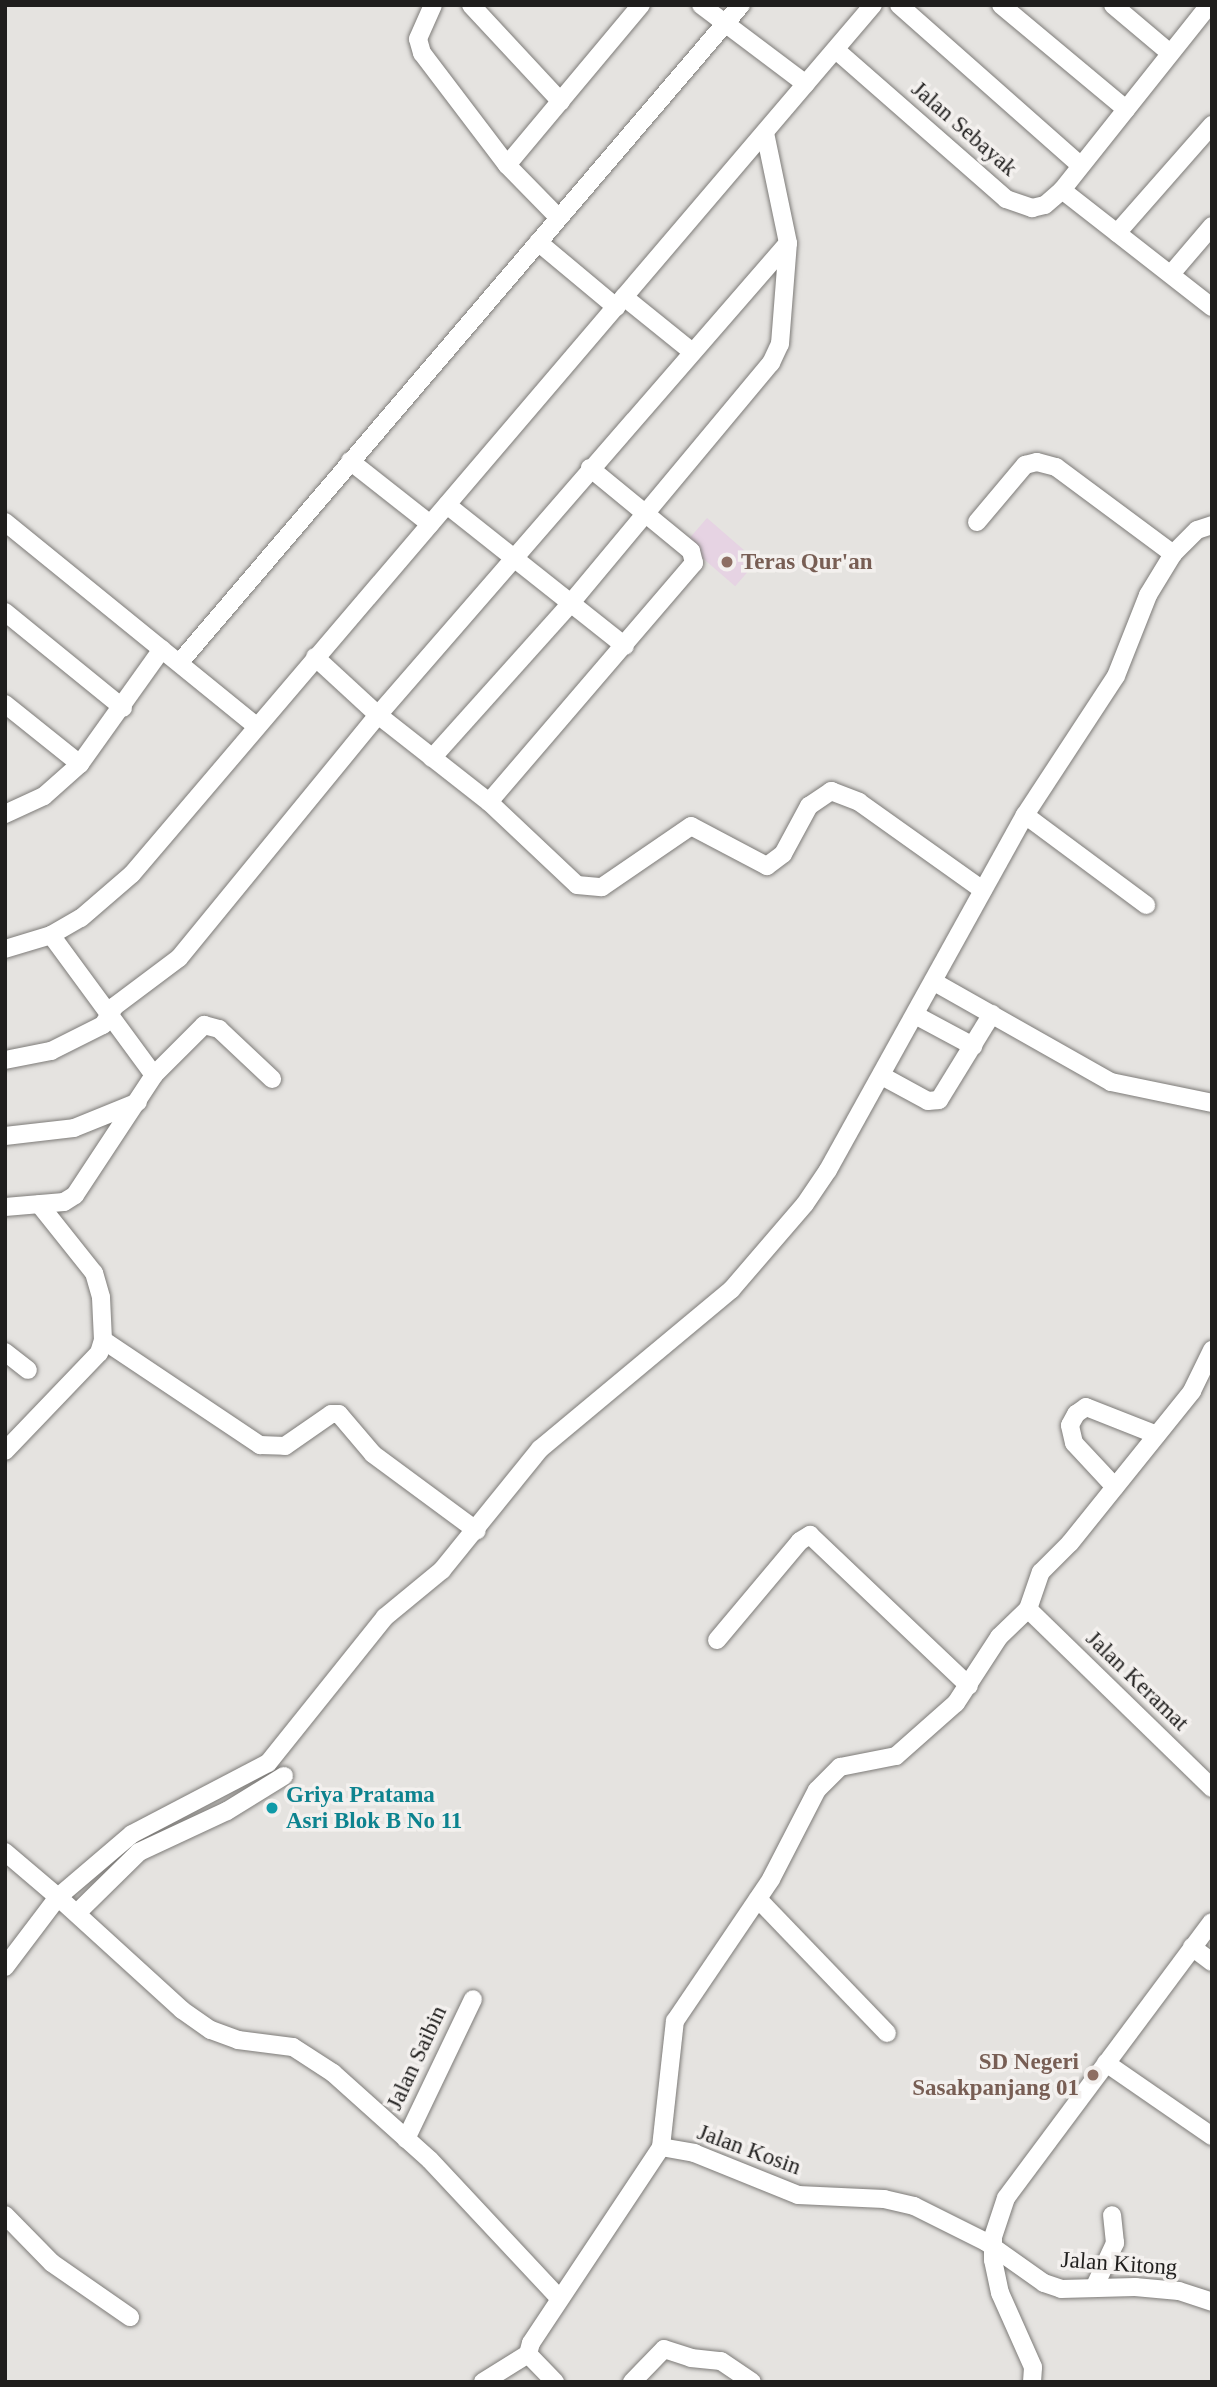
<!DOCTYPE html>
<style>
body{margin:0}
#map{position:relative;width:1217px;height:2387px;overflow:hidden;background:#e5e3e0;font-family:"Times New Roman",serif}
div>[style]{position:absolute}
.education>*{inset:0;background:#e6d3e3;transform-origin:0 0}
.roads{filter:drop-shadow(0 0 2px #7d7b78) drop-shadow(0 0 2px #7d7b78)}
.street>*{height:18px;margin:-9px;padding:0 9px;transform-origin:9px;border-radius:9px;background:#fff}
.dots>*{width:19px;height:19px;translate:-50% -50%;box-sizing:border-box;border:4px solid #f3f0ee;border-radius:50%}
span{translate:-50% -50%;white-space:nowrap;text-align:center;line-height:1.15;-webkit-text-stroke:7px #f3f0ee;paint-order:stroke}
.street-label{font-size:23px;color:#1f1e1d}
.education-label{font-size:23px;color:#785e54;font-weight:700}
.left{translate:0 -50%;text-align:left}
.right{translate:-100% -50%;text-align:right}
.culture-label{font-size:23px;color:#0d838f;font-weight:700}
.frame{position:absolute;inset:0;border:7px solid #1f1e1d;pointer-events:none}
</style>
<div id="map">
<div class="education">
<div style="left:707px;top:518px;width:66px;height:33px;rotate:41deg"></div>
</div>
<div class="roads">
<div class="street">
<div style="left:433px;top:5px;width:37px;rotate:114deg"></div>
<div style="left:418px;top:39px;width:15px;rotate:74deg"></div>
<div style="left:422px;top:53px;width:141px;rotate:52.8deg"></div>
<div style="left:507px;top:165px;width:71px;rotate:45.6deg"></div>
<div style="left:471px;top:5px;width:132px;rotate:47.1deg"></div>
<div style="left:701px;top:5px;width:131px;rotate:37deg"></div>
<div style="left:899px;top:5px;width:242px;rotate:41.5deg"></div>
<div style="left:1001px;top:5px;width:163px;rotate:39.8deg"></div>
<div style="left:1113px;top:5px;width:75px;rotate:40.1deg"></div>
<div style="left:836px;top:50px;width:226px;rotate:41.2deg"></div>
<div style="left:1006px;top:199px;width:28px;rotate:19deg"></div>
<div style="left:1032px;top:208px;width:13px;rotate:-13deg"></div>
<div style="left:1045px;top:205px;width:23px;rotate:-41deg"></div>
<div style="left:1062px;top:190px;width:236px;rotate:-51.5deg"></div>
<div style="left:507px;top:165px;width:209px;rotate:-50.1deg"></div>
<div style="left:1062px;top:190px;width:190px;rotate:38deg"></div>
<div style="left:1117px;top:233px;width:144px;rotate:-48.7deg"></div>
<div style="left:538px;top:242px;width:102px;rotate:39.8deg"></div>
<div style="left:1171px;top:274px;width:63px;rotate:-49.5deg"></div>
<div style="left:624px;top:297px;width:85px;rotate:38.8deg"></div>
<div style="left:350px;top:461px;width:102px;rotate:38.2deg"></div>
<div style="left:447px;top:505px;width:227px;rotate:38.4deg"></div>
<div style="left:5px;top:522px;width:322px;rotate:39.1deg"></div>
<div style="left:977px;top:522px;width:75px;rotate:-49.9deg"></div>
<div style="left:1025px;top:465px;width:12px;rotate:-14deg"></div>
<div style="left:1037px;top:462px;width:20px;rotate:15deg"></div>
<div style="left:1056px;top:467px;width:146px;rotate:36.6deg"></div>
<div style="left:5px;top:612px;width:152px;rotate:39.1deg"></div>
<div style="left:315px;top:657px;width:86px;rotate:42.6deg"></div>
<div style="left:378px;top:715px;width:141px;rotate:38.1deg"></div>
<div style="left:489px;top:802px;width:121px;rotate:43.3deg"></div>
<div style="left:577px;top:885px;width:25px;rotate:5deg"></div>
<div style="left:602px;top:887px;width:108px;rotate:-34.4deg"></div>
<div style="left:691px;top:826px;width:86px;rotate:27.8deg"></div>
<div style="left:767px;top:866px;width:20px;rotate:-37deg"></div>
<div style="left:783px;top:854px;width:55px;rotate:-61.6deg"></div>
<div style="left:809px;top:806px;width:27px;rotate:-34deg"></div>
<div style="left:831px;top:791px;width:30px;rotate:21deg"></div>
<div style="left:859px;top:802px;width:152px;rotate:35.4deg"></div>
<div style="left:180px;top:662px;width:864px;rotate:-49.51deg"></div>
<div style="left:5px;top:704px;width:96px;rotate:38.7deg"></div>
<div style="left:432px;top:758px;width:207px;rotate:-48.1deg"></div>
<div style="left:570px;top:604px;width:314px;rotate:-50.2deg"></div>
<div style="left:771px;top:363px;width:21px;rotate:-65deg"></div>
<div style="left:780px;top:344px;width:101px;rotate:-85.5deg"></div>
<div style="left:788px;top:243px;width:112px;rotate:-101.8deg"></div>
<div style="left:489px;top:802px;width:315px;rotate:-49.4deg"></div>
<div style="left:694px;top:563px;width:12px;rotate:-104deg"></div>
<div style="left:691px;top:551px;width:131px;rotate:-140.6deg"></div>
<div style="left:5px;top:814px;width:43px;rotate:-24.8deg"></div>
<div style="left:44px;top:796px;width:48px;rotate:-41.6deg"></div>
<div style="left:80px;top:764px;width:141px;rotate:-54.5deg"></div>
<div style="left:1025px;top:815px;width:151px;rotate:36.6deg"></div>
<div style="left:51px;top:935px;width:174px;rotate:53.7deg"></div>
<div style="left:5px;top:949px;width:48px;rotate:-16.9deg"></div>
<div style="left:51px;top:935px;width:34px;rotate:-30deg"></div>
<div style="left:81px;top:918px;width:67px;rotate:-40.8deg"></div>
<div style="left:132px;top:874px;width:1142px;rotate:-49.55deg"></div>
<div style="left:936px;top:983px;width:201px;rotate:29.5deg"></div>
<div style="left:1111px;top:1082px;width:103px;rotate:11.7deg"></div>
<div style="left:917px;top:1016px;width:64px;rotate:28.2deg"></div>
<div style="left:5px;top:1060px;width:47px;rotate:-11.1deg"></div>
<div style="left:51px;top:1051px;width:58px;rotate:-26.6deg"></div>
<div style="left:103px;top:1025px;width:22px;rotate:-58deg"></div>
<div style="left:115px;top:1006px;width:80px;rotate:-36.9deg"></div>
<div style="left:179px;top:958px;width:314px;rotate:-50.7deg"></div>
<div style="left:378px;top:715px;width:625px;rotate:-49.02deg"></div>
<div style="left:882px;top:1076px;width:52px;rotate:28.5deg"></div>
<div style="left:928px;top:1101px;width:11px;rotate:-5deg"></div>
<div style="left:939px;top:1100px;width:101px;rotate:-58.4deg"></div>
<div style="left:5px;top:1136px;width:69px;rotate:-6.6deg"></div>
<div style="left:74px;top:1128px;width:69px;rotate:-22.1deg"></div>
<div style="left:5px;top:1207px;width:59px;rotate:-4.8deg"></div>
<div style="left:64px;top:1202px;width:13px;rotate:-32deg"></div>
<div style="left:75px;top:1195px;width:144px;rotate:-56.6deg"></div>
<div style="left:154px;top:1075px;width:71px;rotate:-45deg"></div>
<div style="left:204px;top:1025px;width:16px;rotate:15deg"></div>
<div style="left:219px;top:1029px;width:73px;rotate:43.3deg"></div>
<div style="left:103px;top:1340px;width:189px;rotate:33.8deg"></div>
<div style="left:260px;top:1445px;width:25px;rotate:2deg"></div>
<div style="left:285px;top:1446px;width:56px;rotate:-34.8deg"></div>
<div style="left:331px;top:1414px;width:8px"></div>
<div style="left:339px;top:1414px;width:52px;rotate:49.6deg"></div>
<div style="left:373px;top:1454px;width:129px;rotate:36.5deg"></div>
<div style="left:5px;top:1352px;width:29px;rotate:38deg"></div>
<div style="left:5px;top:1451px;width:136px;rotate:-46.2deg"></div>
<div style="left:99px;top:1353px;width:14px;rotate:-73deg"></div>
<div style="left:103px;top:1340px;width:43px;rotate:-92.7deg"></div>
<div style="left:101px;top:1297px;width:25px;rotate:-106deg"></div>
<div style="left:94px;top:1273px;width:88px;rotate:-128.6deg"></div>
<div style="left:1115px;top:1487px;width:60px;rotate:-133deg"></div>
<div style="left:1074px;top:1443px;width:18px;rotate:-103deg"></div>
<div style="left:1070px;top:1425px;width:13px;rotate:-61deg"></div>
<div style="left:1076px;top:1414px;width:12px;rotate:-35deg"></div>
<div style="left:1086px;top:1407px;width:76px;rotate:21.5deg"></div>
<div style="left:1028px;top:1609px;width:257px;rotate:44.2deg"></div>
<div style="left:717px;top:1640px;width:129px;rotate:-50deg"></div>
<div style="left:800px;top:1541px;width:12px;rotate:-31deg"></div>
<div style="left:810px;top:1535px;width:219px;rotate:43.5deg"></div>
<div style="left:5px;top:1852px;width:70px;rotate:40.3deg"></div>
<div style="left:58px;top:1897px;width:97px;rotate:-40.4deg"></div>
<div style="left:132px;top:1834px;width:153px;rotate:-27.6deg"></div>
<div style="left:268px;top:1763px;width:187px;rotate:-51.3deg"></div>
<div style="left:385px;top:1617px;width:74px;rotate:-39.5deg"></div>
<div style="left:442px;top:1570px;width:156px;rotate:-51deg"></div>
<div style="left:540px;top:1449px;width:249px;rotate:-39.8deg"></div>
<div style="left:731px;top:1290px;width:113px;rotate:-49.3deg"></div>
<div style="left:805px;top:1204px;width:41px;rotate:-55.9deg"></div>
<div style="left:828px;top:1170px;width:406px;rotate:-61deg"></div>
<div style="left:1025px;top:815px;width:166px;rotate:-56.8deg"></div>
<div style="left:1116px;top:676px;width:87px;rotate:-68.4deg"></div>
<div style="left:1148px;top:595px;width:48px;rotate:-58.6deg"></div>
<div style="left:1173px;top:554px;width:34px;rotate:-45deg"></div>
<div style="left:1197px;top:530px;width:16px;rotate:-18deg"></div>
<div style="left:758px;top:1899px;width:186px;rotate:46.1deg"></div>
<div style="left:77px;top:1913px;width:87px;rotate:-44.5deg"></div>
<div style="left:139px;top:1852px;width:97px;rotate:-25deg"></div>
<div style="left:227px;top:1811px;width:67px;rotate:-31.6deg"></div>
<div style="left:1192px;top:1947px;width:25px;rotate:37deg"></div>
<div style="left:5px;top:1967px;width:88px;rotate:-52.9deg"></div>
<div style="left:58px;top:1897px;width:168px;rotate:42.3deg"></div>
<div style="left:182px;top:2010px;width:35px;rotate:35deg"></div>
<div style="left:211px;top:2030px;width:29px;rotate:20deg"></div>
<div style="left:238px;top:2040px;width:55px;rotate:7.3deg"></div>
<div style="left:293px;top:2047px;width:48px;rotate:33deg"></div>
<div style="left:333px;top:2073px;width:130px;rotate:41.9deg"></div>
<div style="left:430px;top:2160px;width:187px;rotate:46.9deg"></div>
<div style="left:1106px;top:2063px;width:129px;rotate:34.6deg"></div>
<div style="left:406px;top:2139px;width:155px;rotate:-64.4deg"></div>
<div style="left:661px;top:2147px;width:127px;rotate:-83.7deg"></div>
<div style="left:675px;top:2021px;width:171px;rotate:-55.9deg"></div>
<div style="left:771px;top:1879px;width:100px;rotate:-62.7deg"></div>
<div style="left:817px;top:1790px;width:33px;rotate:-45deg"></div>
<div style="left:840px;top:1767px;width:57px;rotate:-11.1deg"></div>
<div style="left:896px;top:1756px;width:80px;rotate:-41.5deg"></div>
<div style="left:956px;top:1703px;width:79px;rotate:-56.9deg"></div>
<div style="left:999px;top:1637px;width:40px;rotate:-44deg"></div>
<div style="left:1028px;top:1609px;width:39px;rotate:-71deg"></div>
<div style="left:1041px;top:1572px;width:41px;rotate:-45deg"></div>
<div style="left:1070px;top:1543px;width:195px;rotate:-51.2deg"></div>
<div style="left:1192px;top:1391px;width:46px;rotate:-64deg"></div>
<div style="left:5px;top:2215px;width:67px;rotate:45.6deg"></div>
<div style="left:52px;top:2263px;width:95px;rotate:34.7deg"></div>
<div style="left:1094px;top:2288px;width:50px;rotate:-65deg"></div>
<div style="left:1115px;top:2243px;width:28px;rotate:-96deg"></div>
<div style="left:483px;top:2382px;width:53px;rotate:-31.9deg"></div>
<div style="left:555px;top:2382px;width:39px;rotate:-134deg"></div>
<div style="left:528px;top:2354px;width:11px;rotate:-75deg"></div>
<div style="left:531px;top:2343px;width:235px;rotate:-56.4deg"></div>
<div style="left:661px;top:2147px;width:34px;rotate:10deg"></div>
<div style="left:694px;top:2153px;width:112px;rotate:22deg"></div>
<div style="left:798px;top:2195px;width:86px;rotate:2.7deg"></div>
<div style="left:884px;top:2199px;width:31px;rotate:13deg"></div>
<div style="left:914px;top:2206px;width:80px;rotate:26.6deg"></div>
<div style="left:986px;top:2242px;width:71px;rotate:35.3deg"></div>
<div style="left:1044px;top:2283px;width:18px;rotate:19deg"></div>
<div style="left:1061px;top:2289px;width:74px;rotate:-1.5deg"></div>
<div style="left:1135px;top:2287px;width:44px;rotate:5.2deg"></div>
<div style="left:1179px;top:2291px;width:35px;rotate:18deg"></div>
<div style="left:632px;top:2382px;width:46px;rotate:-45.9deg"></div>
<div style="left:664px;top:2349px;width:28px;rotate:18deg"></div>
<div style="left:691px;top:2358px;width:30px;rotate:6deg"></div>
<div style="left:721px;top:2361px;width:37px;rotate:34deg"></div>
<div style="left:1032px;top:2382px;width:15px;rotate:-86deg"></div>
<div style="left:1033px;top:2367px;width:81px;rotate:-114deg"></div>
<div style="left:1000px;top:2293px;width:34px;rotate:-102deg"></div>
<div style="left:993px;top:2260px;width:23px;rotate:-90deg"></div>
<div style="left:993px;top:2237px;width:41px;rotate:-71.6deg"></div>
<div style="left:1006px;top:2198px;width:344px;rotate:-53.3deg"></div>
</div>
</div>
<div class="dots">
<div style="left:727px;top:562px;background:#8d6e63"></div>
<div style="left:272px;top:1808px;background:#0f9aa8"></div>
<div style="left:1093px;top:2075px;background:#8d6e63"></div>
</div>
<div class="street-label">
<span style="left:964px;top:129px;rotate:41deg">Jalan Sebayak</span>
<span style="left:1137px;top:1681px;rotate:44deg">Jalan Keramat</span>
<span style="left:417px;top:2058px;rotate:-65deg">Jalan Saibin</span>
<span style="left:749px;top:2150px;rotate:20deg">Jalan Kosin</span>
<span style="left:1119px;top:2264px;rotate:4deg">Jalan Kitong</span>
</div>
<div class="education-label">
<span class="left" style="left:741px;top:562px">Teras Qur'an</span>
<span class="right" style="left:1079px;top:2075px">SD Negeri<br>Sasakpanjang 01</span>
</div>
<div class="culture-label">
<span class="left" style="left:286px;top:1808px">Griya Pratama<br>Asri Blok B No 11</span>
</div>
<div class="frame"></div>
</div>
